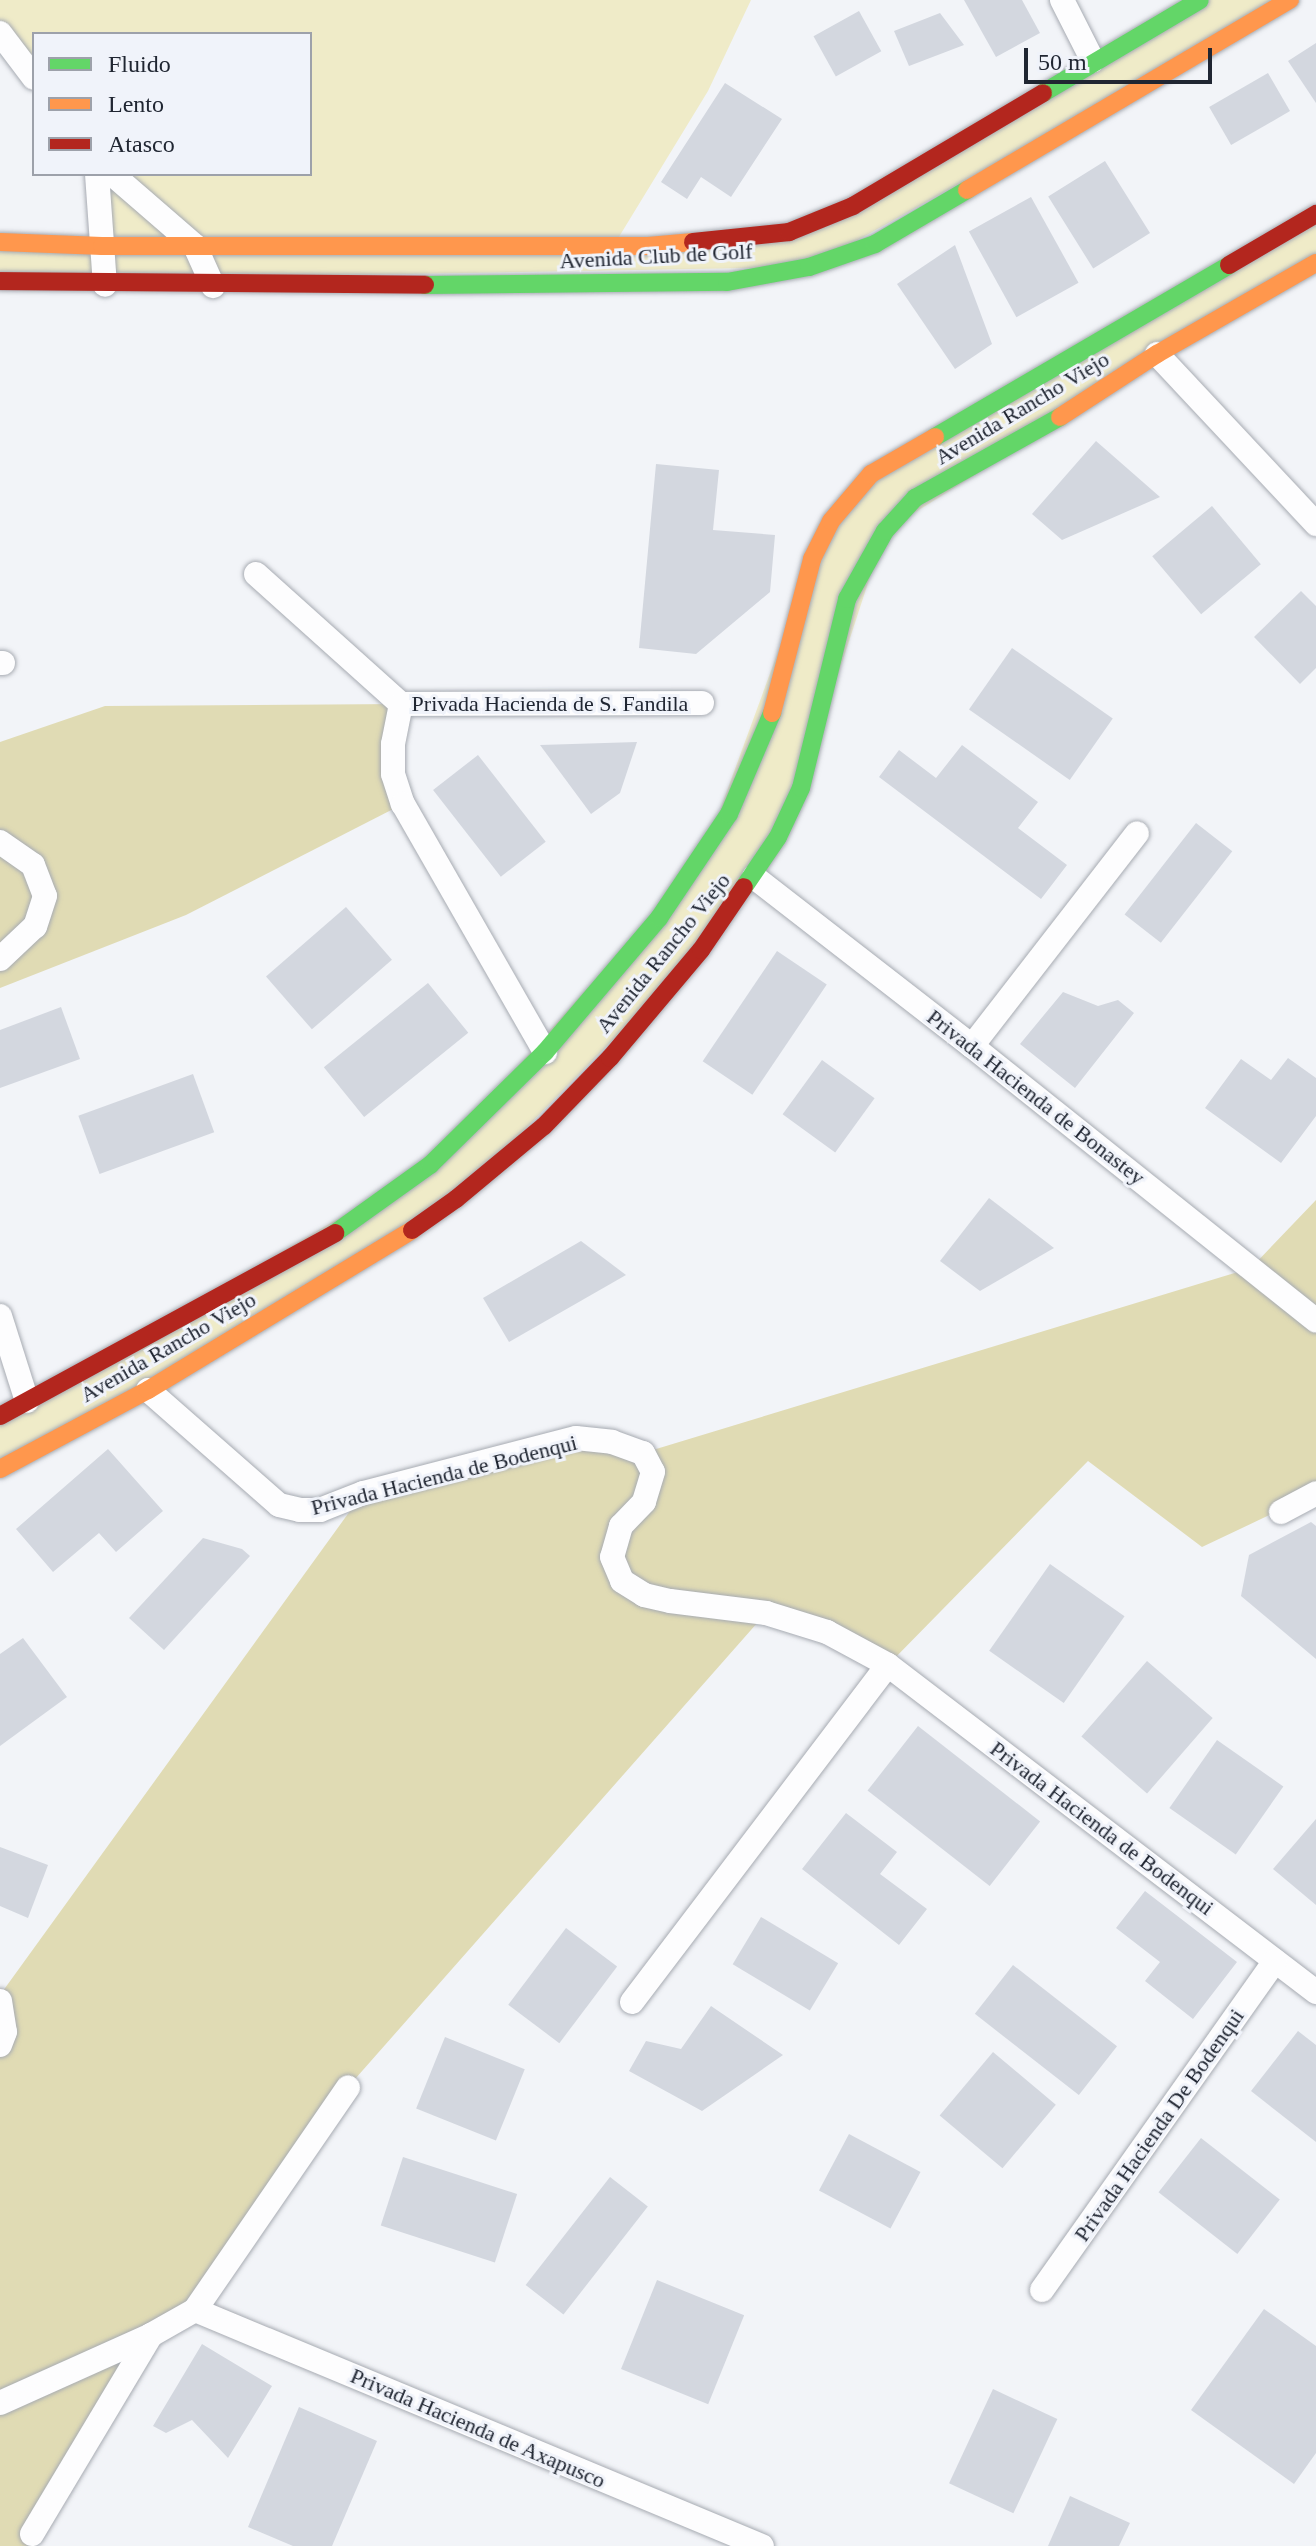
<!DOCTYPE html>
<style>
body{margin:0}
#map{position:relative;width:1316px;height:2546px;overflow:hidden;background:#f2f4f8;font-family:Georgia,serif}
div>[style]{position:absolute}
.green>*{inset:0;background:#efebc8}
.forest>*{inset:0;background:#e0dbb4}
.building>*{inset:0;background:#d3d7df;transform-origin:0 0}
.roads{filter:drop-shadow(0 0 2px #a7abb2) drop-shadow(0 0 2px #a7abb2)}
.street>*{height:24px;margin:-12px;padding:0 12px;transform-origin:12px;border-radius:12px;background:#fdfdfe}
.fast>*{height:18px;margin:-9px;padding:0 9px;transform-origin:9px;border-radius:9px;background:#63d668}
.slow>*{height:18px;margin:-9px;padding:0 9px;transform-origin:9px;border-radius:9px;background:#ff974d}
.jam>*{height:18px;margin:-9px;padding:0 9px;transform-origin:9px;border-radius:9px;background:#b3261e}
span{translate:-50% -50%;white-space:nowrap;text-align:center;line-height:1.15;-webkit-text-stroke:6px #f0f3fa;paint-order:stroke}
.street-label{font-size:22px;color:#202632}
.legend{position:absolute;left:32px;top:32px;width:280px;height:144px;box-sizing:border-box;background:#f0f3fa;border:2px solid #9da1aa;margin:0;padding:10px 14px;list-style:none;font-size:24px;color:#202632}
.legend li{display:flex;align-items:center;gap:16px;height:40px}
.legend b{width:40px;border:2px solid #9da1aa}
.scale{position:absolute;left:1024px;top:48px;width:188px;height:36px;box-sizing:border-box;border:4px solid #202632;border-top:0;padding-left:10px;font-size:24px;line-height:28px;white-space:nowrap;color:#202632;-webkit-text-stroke:6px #f0f3fa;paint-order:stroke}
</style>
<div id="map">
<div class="green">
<div style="clip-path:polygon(0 0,751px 0,708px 91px,614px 245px,789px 232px,1200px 0,1290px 0,809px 267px,0 281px,0 242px,102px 246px,97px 174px,310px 174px,310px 34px,34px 34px,34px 78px,0 33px)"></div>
<div style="clip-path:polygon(1316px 210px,1316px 263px,885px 531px,801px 788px,701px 950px,456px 1199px,0 1469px,0 1416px,430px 1165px,702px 859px,812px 559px,871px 474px)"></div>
</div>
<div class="forest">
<div style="clip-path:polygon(401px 704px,403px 804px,186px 915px,0 988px,0 742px,105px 706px)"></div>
<div style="clip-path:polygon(1316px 1200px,1316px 1493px,1202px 1547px,1088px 1461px,888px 1665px,766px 1613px,348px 2087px,195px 2310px,150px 2335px,27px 2546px,0 2546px,0 1995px,363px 1493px,576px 1438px,643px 1453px,1251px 1268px)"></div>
</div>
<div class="building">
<div style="clip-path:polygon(964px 0,1022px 0,1040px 33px,996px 57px)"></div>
<div style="left:859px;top:11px;width:46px;height:52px;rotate:61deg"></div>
<div style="clip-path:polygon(940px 13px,964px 45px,909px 66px,894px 31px)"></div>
<div style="clip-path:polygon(1316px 43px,1316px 103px,1288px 61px)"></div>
<div style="left:1268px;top:73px;width:44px;height:68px;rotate:60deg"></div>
<div style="clip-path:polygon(725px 83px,782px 119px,731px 197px,701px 177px,687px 199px,661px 182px)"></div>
<div style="left:1105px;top:161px;width:85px;height:67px;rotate:58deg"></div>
<div style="left:1031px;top:197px;width:98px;height:71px;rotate:61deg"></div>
<div style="clip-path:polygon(955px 245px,992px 344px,955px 369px,897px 284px)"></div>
<div style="clip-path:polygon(1096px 441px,1160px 497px,1062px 540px,1032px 514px)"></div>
<div style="clip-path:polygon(656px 464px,719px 470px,713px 530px,775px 535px,770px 592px,696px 654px,639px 648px)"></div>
<div style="left:1212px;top:506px;width:76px;height:78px;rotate:50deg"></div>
<div style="clip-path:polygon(1301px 591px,1316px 606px,1316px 668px,1300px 684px,1254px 637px)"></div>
<div style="left:1012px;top:648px;width:123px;height:75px;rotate:35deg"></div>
<div style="clip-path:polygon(637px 742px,620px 793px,591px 814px,540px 745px)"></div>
<div style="clip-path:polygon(962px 745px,1038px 802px,1018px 828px,1067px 865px,1041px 899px,879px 777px,899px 750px,936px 778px)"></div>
<div style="left:478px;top:755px;width:110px;height:57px;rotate:52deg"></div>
<div style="left:1196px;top:823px;width:46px;height:116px;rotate:38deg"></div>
<div style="left:346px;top:907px;width:70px;height:106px;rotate:49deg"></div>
<div style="left:777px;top:951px;width:60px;height:133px;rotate:34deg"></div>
<div style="left:428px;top:983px;width:64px;height:134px;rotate:51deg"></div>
<div style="clip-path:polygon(1063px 992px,1098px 1006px,1118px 1000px,1134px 1013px,1075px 1088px,1020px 1044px)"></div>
<div style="clip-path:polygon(61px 1007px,80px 1059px,0 1088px,0 1030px)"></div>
<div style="clip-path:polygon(1288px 1058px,1316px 1078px,1316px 1116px,1281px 1163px,1205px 1108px,1241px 1059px,1271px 1080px)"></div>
<div style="left:822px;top:1060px;width:65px;height:67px;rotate:36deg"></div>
<div style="left:193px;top:1074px;width:62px;height:122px;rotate:70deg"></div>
<div style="clip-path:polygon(989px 1198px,1054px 1248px,980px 1291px,940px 1261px)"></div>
<div style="clip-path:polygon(581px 1241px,626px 1275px,509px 1342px,483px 1298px)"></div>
<div style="clip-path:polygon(108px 1449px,163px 1511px,116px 1552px,99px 1533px,53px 1572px,16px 1529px)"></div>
<div style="clip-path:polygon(1311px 1522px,1316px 1526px,1316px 1659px,1241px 1596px,1249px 1555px)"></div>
<div style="clip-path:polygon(203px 1538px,242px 1549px,250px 1556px,164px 1650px,129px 1618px)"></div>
<div style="left:1050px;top:1564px;width:91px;height:106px;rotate:35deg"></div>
<div style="clip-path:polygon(23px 1638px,67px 1697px,0 1746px,0 1654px)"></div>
<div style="left:1147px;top:1661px;width:87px;height:100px;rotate:41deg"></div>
<div style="left:918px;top:1726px;width:155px;height:82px;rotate:38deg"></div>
<div style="left:1217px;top:1740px;width:81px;height:83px;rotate:35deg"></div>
<div style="clip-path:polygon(846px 1813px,897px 1852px,880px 1874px,927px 1909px,899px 1945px,802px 1869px)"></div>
<div style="clip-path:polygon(1316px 1819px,1316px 1905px,1273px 1869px)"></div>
<div style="clip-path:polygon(0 1847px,48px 1865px,28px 1918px,0 1906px)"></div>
<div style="clip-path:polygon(1145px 1891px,1237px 1962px,1193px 2019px,1145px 1981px,1160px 1962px,1116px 1928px)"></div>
<div style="left:761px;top:1917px;width:90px;height:55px;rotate:31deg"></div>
<div style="left:566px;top:1928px;width:64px;height:96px;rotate:37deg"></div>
<div style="left:1013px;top:1965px;width:132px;height:62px;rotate:38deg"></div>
<div style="clip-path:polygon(711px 2006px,783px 2055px,702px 2111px,629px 2071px,646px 2041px,681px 2049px)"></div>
<div style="clip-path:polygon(1298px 2031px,1316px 2045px,1316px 2142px,1251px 2091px)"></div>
<div style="left:445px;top:2037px;width:86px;height:77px;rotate:22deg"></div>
<div style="left:993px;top:2052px;width:82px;height:83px;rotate:40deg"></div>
<div style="left:849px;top:2134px;width:81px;height:64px;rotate:28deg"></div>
<div style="left:1201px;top:2138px;width:100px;height:69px;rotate:38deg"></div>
<div style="left:403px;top:2157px;width:120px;height:72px;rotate:18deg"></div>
<div style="left:610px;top:2177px;width:48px;height:137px;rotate:38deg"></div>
<div style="left:657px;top:2280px;width:94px;height:96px;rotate:22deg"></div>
<div style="clip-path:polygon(1264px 2309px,1316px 2346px,1316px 2453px,1294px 2484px,1191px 2410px)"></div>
<div style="clip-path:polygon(202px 2344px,272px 2386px,228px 2458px,192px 2420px,166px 2433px,153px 2426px)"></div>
<div style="left:993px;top:2389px;width:71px;height:104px;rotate:25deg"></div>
<div style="clip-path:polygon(299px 2407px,377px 2441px,332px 2546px,293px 2546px,248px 2527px)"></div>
<div style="clip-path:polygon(1070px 2496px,1130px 2523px,1119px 2546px,1048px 2546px)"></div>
</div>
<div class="roads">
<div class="street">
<div style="left:1062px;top:0;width:68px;rotate:63.1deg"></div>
<div style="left:0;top:33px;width:56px;rotate:52.9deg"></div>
<div style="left:97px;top:174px;width:111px;rotate:85.9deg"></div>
<div style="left:112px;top:174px;width:110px;rotate:40.9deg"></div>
<div style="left:195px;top:246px;width:44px;rotate:65.8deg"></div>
<div style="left:1157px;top:354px;width:233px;rotate:46.9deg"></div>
<div style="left:256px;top:574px;width:195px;rotate:41.9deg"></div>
<div style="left:0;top:663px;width:3px"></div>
<div style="left:401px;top:704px;width:41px;rotate:101.3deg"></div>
<div style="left:393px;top:744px;width:30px;rotate:90deg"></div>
<div style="left:393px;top:774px;width:32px;rotate:72deg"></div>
<div style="left:403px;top:804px;width:286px;rotate:60.2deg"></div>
<div style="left:401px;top:704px;width:301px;rotate:-0.2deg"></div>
<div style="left:0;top:842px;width:40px;rotate:34.9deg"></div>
<div style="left:33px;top:865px;width:33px;rotate:69deg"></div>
<div style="left:45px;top:896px;width:32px;rotate:108deg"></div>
<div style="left:35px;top:926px;width:48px;rotate:136.7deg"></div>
<div style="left:754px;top:877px;width:276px;rotate:37.8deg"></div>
<div style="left:972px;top:1046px;width:440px;rotate:38.6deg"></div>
<div style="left:972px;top:1046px;width:269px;rotate:-52.2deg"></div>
<div style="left:0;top:1316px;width:89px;rotate:72.4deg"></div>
<div style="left:148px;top:1390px;width:174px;rotate:41.3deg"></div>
<div style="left:279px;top:1505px;width:22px;rotate:13deg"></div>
<div style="left:300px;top:1510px;width:20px"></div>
<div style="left:320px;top:1510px;width:46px;rotate:-21.6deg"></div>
<div style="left:363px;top:1493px;width:220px;rotate:-14.5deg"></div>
<div style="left:576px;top:1438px;width:36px;rotate:6deg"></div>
<div style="left:612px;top:1442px;width:33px;rotate:20deg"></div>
<div style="left:643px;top:1453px;width:21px;rotate:62deg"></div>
<div style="left:653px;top:1472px;width:31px;rotate:107deg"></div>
<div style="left:644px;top:1502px;width:33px;rotate:134deg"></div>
<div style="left:621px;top:1526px;width:32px;rotate:106deg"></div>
<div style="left:612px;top:1557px;width:26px;rotate:67deg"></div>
<div style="left:622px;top:1581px;width:26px;rotate:32deg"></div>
<div style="left:644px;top:1595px;width:27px;rotate:13deg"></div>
<div style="left:670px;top:1601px;width:97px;rotate:7.1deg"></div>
<div style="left:766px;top:1613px;width:64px;rotate:17.3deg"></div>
<div style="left:827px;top:1632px;width:69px;rotate:28.4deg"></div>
<div style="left:888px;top:1665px;width:539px;rotate:37.38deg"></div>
<div style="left:1281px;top:1512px;width:40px;rotate:-28deg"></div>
<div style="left:0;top:2001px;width:31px;rotate:81deg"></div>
<div style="left:5px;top:2032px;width:14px;rotate:111deg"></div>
<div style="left:632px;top:2002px;width:423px;rotate:-52.8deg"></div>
<div style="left:1042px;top:2290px;width:403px;rotate:-54.7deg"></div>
<div style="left:195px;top:2310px;width:270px;rotate:-55.5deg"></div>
<div style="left:0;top:2403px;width:166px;rotate:-24.2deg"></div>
<div style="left:151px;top:2335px;width:51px;rotate:-29.6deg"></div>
<div style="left:195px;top:2310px;width:614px;rotate:22.6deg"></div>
<div style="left:32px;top:2534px;width:232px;rotate:-59.1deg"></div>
</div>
<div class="fast">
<div style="left:1043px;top:93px;width:182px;rotate:-30.6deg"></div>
<div style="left:425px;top:285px;width:302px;rotate:-0.6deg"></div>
<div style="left:727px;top:282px;width:83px;rotate:-10.4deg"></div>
<div style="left:809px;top:267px;width:70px;rotate:-19.2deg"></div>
<div style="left:875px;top:244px;width:107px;rotate:-30.4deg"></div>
<div style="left:935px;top:437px;width:341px;rotate:-30.3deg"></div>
<div style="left:744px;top:887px;width:60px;rotate:-55.8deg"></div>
<div style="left:778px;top:837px;width:54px;rotate:-64.9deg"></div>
<div style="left:801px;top:788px;width:195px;rotate:-76.3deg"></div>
<div style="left:847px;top:599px;width:78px;rotate:-60.8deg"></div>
<div style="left:885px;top:531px;width:45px;rotate:-47.7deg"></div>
<div style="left:915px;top:498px;width:166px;rotate:-29.2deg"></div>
<div style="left:335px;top:1233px;width:117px;rotate:-35.6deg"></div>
<div style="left:430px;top:1165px;width:161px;rotate:-44.5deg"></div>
<div style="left:545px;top:1052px;width:176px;rotate:-49.6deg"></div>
<div style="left:659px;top:918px;width:125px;rotate:-56.1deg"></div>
<div style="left:729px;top:814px;width:110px;rotate:-66.9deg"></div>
</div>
<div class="slow">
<div style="left:967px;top:190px;width:375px;rotate:-30.5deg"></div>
<div style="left:0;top:242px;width:102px;rotate:2.2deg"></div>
<div style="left:102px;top:246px;width:546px"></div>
<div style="left:648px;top:246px;width:45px;rotate:-5.1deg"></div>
<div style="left:1060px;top:417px;width:116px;rotate:-33deg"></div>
<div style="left:1157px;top:354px;width:183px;rotate:-29.8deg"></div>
<div style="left:772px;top:713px;width:159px;rotate:-75.4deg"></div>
<div style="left:812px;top:559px;width:42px;rotate:-63.4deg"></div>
<div style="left:831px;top:521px;width:62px;rotate:-49.6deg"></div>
<div style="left:871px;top:474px;width:74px;rotate:-30deg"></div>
<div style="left:0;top:1469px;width:168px;rotate:-28.1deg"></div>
<div style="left:148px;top:1390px;width:309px;rotate:-31.2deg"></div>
</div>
<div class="jam">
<div style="left:693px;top:242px;width:97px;rotate:-5.9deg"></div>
<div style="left:789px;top:232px;width:69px;rotate:-22.1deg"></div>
<div style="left:853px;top:206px;width:221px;rotate:-30.7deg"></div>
<div style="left:1229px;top:265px;width:101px;rotate:-30.4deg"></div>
<div style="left:0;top:281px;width:425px;rotate:0.5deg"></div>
<div style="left:412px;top:1230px;width:54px;rotate:-35.2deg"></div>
<div style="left:456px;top:1199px;width:114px;rotate:-39.7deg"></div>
<div style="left:544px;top:1126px;width:95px;rotate:-45.9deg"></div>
<div style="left:610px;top:1058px;width:141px;rotate:-49.9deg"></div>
<div style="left:701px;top:950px;width:76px;rotate:-55.7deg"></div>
<div style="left:0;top:1416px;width:382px;rotate:-28.6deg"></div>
</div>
</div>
<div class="street-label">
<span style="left:656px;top:256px;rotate:-3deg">Avenida Club de Golf</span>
<span style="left:1022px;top:408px;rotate:-31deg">Avenida Rancho Viejo</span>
<span style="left:550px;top:704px">Privada Hacienda de S. Fandila</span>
<span style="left:663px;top:953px;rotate:-51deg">Avenida Rancho Viejo</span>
<span style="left:1036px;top:1097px;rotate:38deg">Privada Hacienda de Bonastey</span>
<span style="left:168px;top:1347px;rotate:-30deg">Avenida Rancho Viejo</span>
<span style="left:444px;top:1475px;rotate:-14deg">Privada Hacienda de Bodenqui</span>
<span style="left:1102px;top:1828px;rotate:37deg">Privada Hacienda de Bodenqui</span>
<span style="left:1159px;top:2125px;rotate:-55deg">Privada Hacienda De Bodenqui</span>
<span style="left:478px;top:2428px;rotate:23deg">Privada Hacienda de Axapusco</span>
</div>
<ul class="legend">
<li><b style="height:10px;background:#63d668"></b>Fluido</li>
<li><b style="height:10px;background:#ff974d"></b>Lento</li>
<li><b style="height:10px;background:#b3261e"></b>Atasco</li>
</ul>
<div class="scale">50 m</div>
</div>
